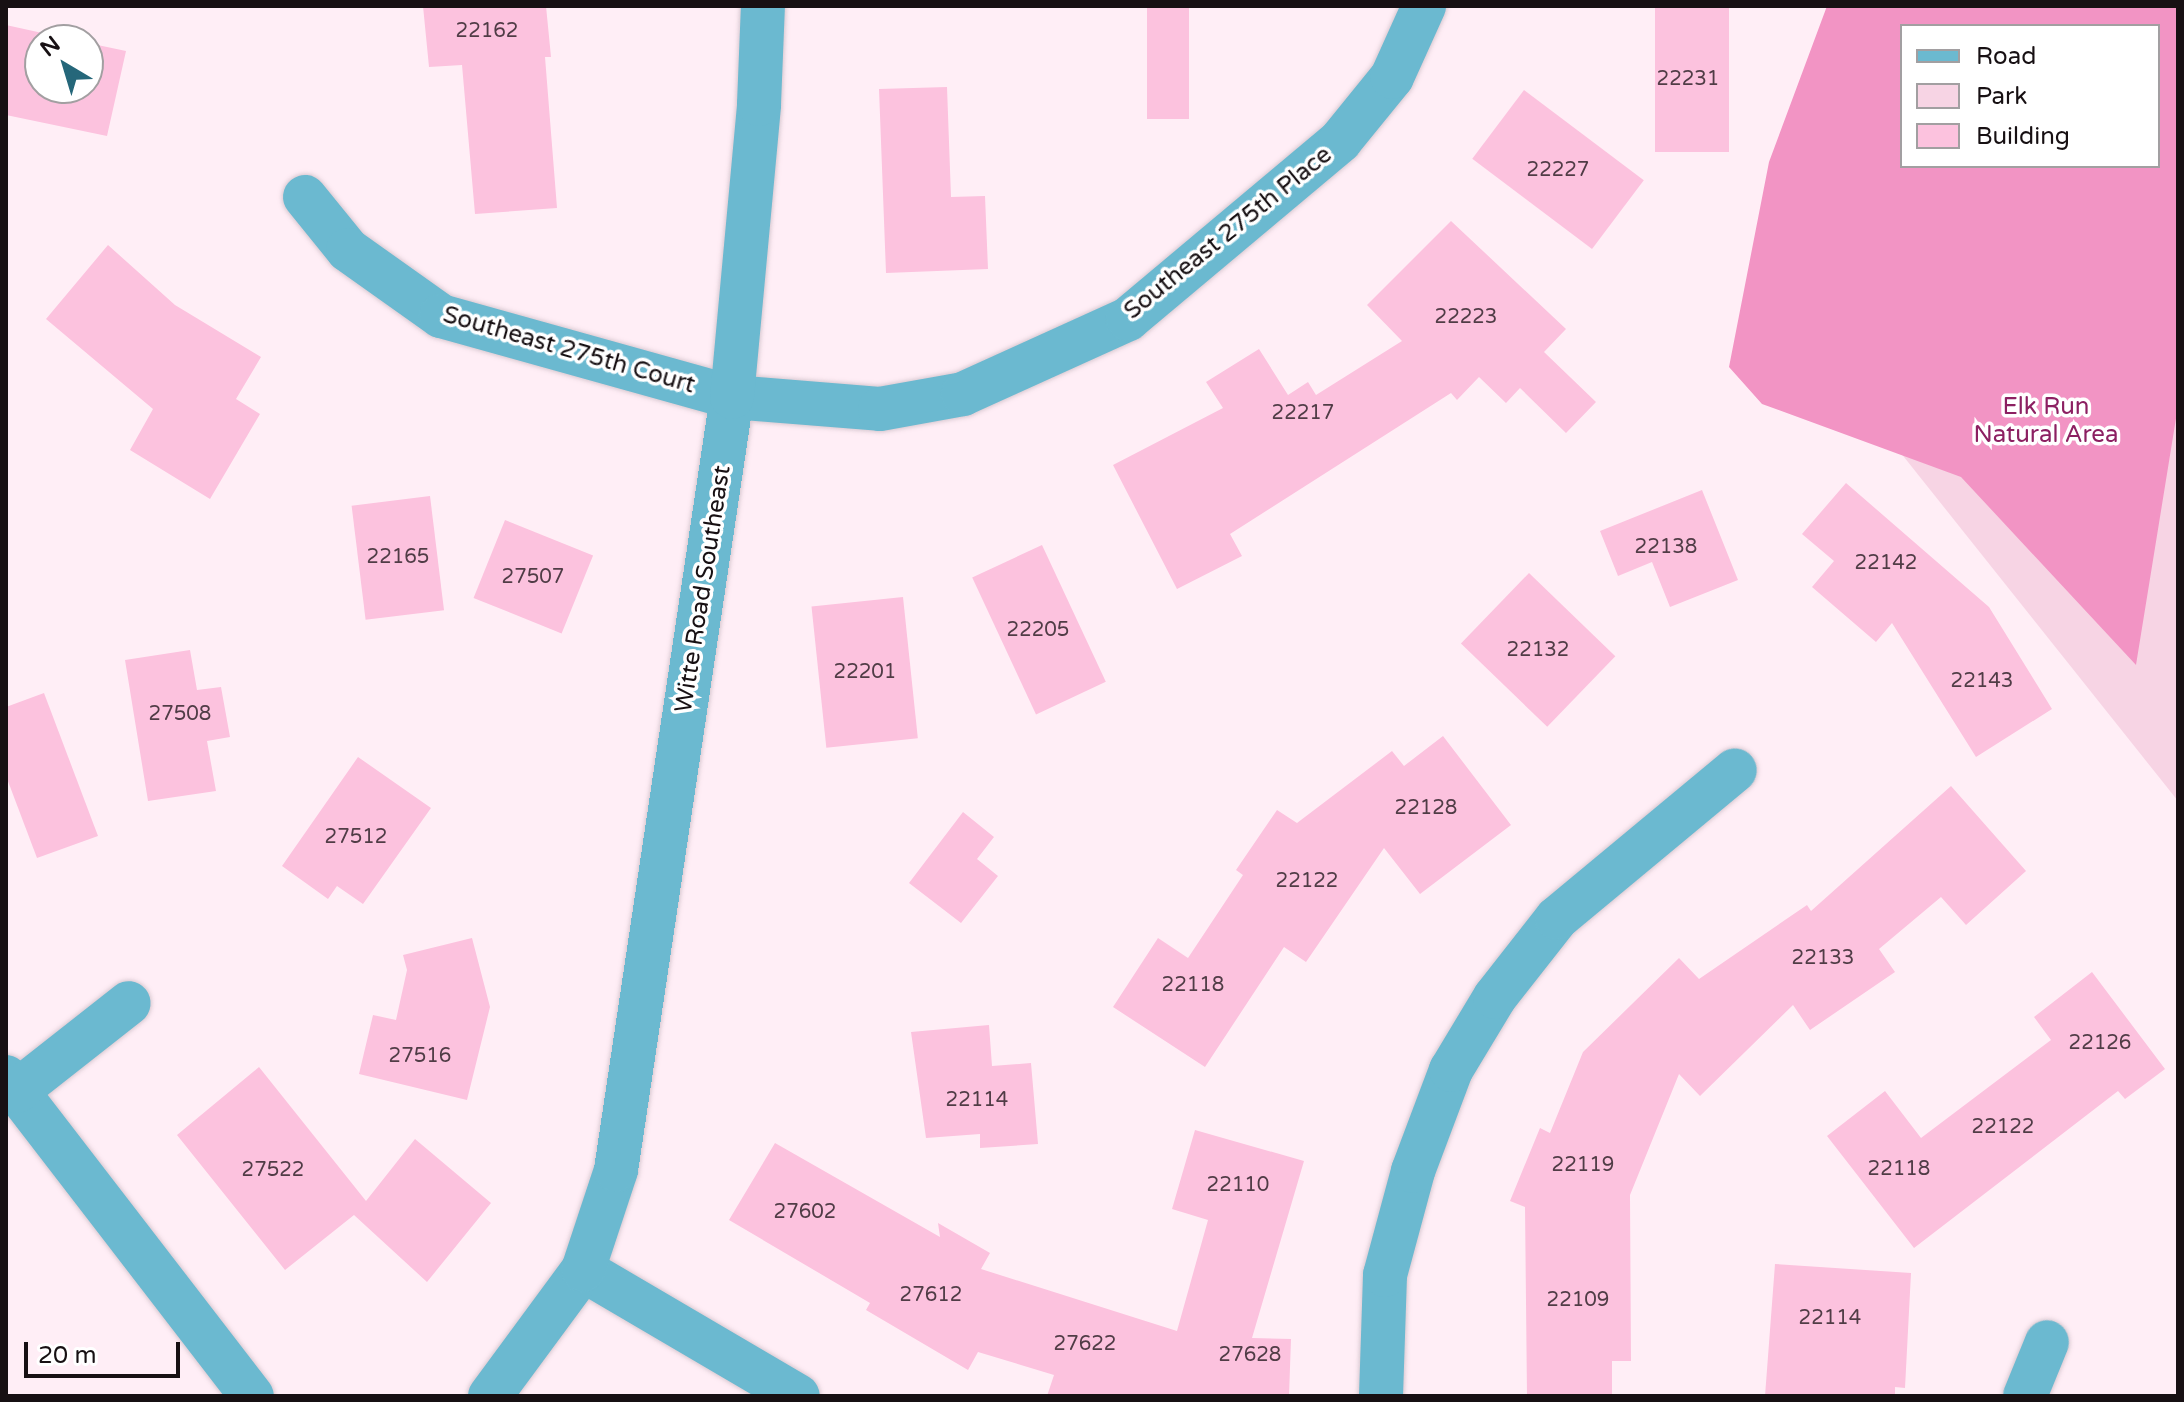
<!DOCTYPE html>
<style>
body{margin:0}
#map{position:relative;width:2184px;height:1402px;overflow:hidden;background:#ffeef6;font-family:"Varela Round",sans-serif}
div>[style]{position:absolute}
.green>*{inset:0;background:#f7d4e4}
.forest>*{inset:0;background:#f294c4}
.building>*{inset:0;background:#fcc2de;transform-origin:0 0}
.roads{filter:drop-shadow(0 0 2px #dacad2) drop-shadow(0 0 2px #dacad2)}
.minor>*{height:44px;margin:-22px;padding:0 22px;transform-origin:22px;border-radius:22px;background:#6bb9d0}
span{translate:-50% -50%;white-space:nowrap;text-align:center;line-height:1.15;-webkit-text-stroke:7px #fff;paint-order:stroke}
.number-label{font-size:20px;color:#503c46}
.number-label span{-webkit-text-stroke-width:0}
.street-label{font-size:24px;color:#171013}
.park-label{font-size:24px;color:#8c2062}
.frame{position:absolute;inset:0;border:8px solid #171013;pointer-events:none}
.legend{position:absolute;left:1900px;top:24px;width:260px;height:144px;box-sizing:border-box;background:#fff;border:2px solid #a29fa1;margin:0;padding:10px 14px;list-style:none;font-size:24px;color:#171013}
.legend li{display:flex;align-items:center;gap:16px;height:40px}
.legend b{width:40px;border:2px solid #a29fa1}
.north{position:absolute;left:24px;top:24px;width:80px;height:80px;box-sizing:border-box;background:#fff;border:2px solid #a29fa1;border-radius:50%;rotate:322deg;font-size:22px;font-weight:700;line-height:32px;text-align:center;color:#171013}
.north::after{content:'';display:block;margin:auto;width:28px;height:36px;background:#25677a;clip-path:polygon(50% 0,100% 100%,50% 72%,0 100%)}
.scale{position:absolute;left:24px;top:1342px;width:156px;height:36px;box-sizing:border-box;border:4px solid #171013;border-top:0;padding-left:10px;font-size:24px;line-height:28px;white-space:nowrap;color:#171013;-webkit-text-stroke:6px #fff;paint-order:stroke}
</style>
<div id="map">
<div class="green">
<div style="clip-path:polygon(2178px 147px,2178px 801px,1857px 398px)"></div>
</div>
<div class="forest">
<div style="clip-path:polygon(evenodd,1827px 6px,2178px 6px,2178px 406px,2136px 665px,1961px 477px,1762px 404px,1729px 367px,1769px 162px,1827px 6px,1902px 26px,2158px 26px,2158px 166px,1902px 166px,1902px 26px)"></div>
</div>
<div class="building">
<div style="clip-path:polygon(423px 6px,546px 6px,551px 57px,545px 57px,557px 208px,475px 214px,462px 65px,429px 67px)"></div>
<div style="left:1147px;top:6px;width:42px;height:113px"></div>
<div style="left:1655px;top:6px;width:74px;height:146px"></div>
<div style="clip-path:polygon(6px 25px,74px 40px,40px 40px,40px 88px,88px 88px,88px 43px,126px 51px,107px 136px,6px 115px)"></div>
<div style="clip-path:polygon(947px 87px,951px 197px,985px 196px,988px 269px,886px 273px,879px 89px)"></div>
<div style="left:1524px;top:90px;width:150px;height:86px;rotate:37deg"></div>
<div style="clip-path:polygon(1451px 221px,1566px 329px,1544px 352px,1596px 402px,1566px 433px,1520px 388px,1506px 403px,1479px 377px,1457px 400px,1451px 393px,1230px 534px,1242px 556px,1177px 589px,1113px 465px,1223px 408px,1206px 382px,1259px 349px,1288px 395px,1308px 382px,1316px 395px,1402px 341px,1367px 305px)"></div>
<div style="clip-path:polygon(108px 245px,175px 305px,261px 357px,236px 399px,260px 414px,210px 499px,130px 450px,153px 409px,46px 319px)"></div>
<div style="clip-path:polygon(1846px 483px,1989px 607px,2052px 709px,1976px 757px,1892px 623px,1876px 642px,1812px 587px,1834px 561px,1802px 534px)"></div>
<div style="clip-path:polygon(1702px 490px,1738px 580px,1670px 607px,1652px 562px,1618px 576px,1600px 531px)"></div>
<div style="left:430px;top:496px;width:115px;height:79px;rotate:83deg"></div>
<div style="left:505px;top:520px;width:95px;height:84px;rotate:22deg"></div>
<div style="left:1042px;top:545px;width:151px;height:77px;rotate:65deg"></div>
<div style="left:1529px;top:573px;width:120px;height:98px;rotate:44deg"></div>
<div style="left:903px;top:597px;width:142px;height:92px;rotate:84deg"></div>
<div style="clip-path:polygon(190px 650px,197px 690px,221px 687px,230px 737px,207px 741px,216px 791px,148px 801px,125px 660px)"></div>
<div style="clip-path:polygon(44px 693px,98px 836px,37px 858px,6px 776px,6px 707px)"></div>
<div style="clip-path:polygon(1443px 736px,1511px 825px,1420px 894px,1384px 848px,1306px 962px,1284px 947px,1205px 1067px,1113px 1007px,1158px 938px,1188px 958px,1243px 875px,1236px 870px,1277px 810px,1297px 823px,1392px 751px,1404px 766px)"></div>
<div style="clip-path:polygon(358px 757px,431px 808px,363px 904px,337px 886px,328px 899px,282px 866px)"></div>
<div style="clip-path:polygon(1951px 786px,2026px 871px,1966px 925px,1941px 897px,1879px 949px,1895px 972px,1810px 1030px,1793px 1005px,1700px 1096px,1679px 1074px,1630px 1195px,1631px 1361px,1612px 1361px,1612px 1396px,1527px 1396px,1525px 1207px,1510px 1201px,1540px 1128px,1550px 1133px,1583px 1052px,1679px 958px,1699px 979px,1807px 905px,1811px 911px)"></div>
<div style="clip-path:polygon(963px 812px,994px 837px,977px 859px,998px 876px,961px 923px,909px 883px)"></div>
<div style="clip-path:polygon(472px 938px,490px 1007px,467px 1100px,359px 1074px,373px 1015px,396px 1020px,407px 970px,403px 955px)"></div>
<div style="clip-path:polygon(2092px 972px,2165px 1069px,2125px 1099px,2118px 1091px,1914px 1248px,1827px 1136px,1885px 1091px,1921px 1138px,2051px 1040px,2034px 1017px)"></div>
<div style="clip-path:polygon(989px 1025px,992px 1066px,1031px 1063px,1038px 1144px,980px 1148px,980px 1134px,926px 1138px,911px 1032px)"></div>
<div style="clip-path:polygon(259px 1067px,366px 1201px,415px 1139px,491px 1203px,427px 1282px,354px 1215px,285px 1270px,177px 1135px)"></div>
<div style="clip-path:polygon(1195px 1130px,1304px 1161px,1252px 1338px,1291px 1339px,1289px 1396px,1047px 1396px,1054px 1375px,978px 1352px,968px 1370px,866px 1310px,870px 1303px,729px 1220px,775px 1143px,940px 1237px,938px 1223px,990px 1253px,981px 1269px,1177px 1331px,1208px 1220px,1172px 1209px)"></div>
<div style="clip-path:polygon(1775px 1264px,1911px 1273px,1905px 1388px,1895px 1387px,1895px 1396px,1765px 1396px)"></div>
</div>
<div class="roads">
<div class="minor">
<div style="left:305px;top:197px;width:68px;rotate:50.9deg"></div>
<div style="left:348px;top:250px;width:114px;rotate:35.4deg"></div>
<div style="left:441px;top:316px;width:302px;rotate:15.6deg"></div>
<div style="left:732px;top:397px;width:148px;rotate:4.6deg"></div>
<div style="left:880px;top:409px;width:84px;rotate:-10.2deg"></div>
<div style="left:963px;top:394px;width:181px;rotate:-24.4deg"></div>
<div style="left:1128px;top:319px;width:277px;rotate:-40deg"></div>
<div style="left:1340px;top:141px;width:82px;rotate:-50.9deg"></div>
<div style="left:1392px;top:77px;width:78px;rotate:-65.7deg"></div>
<div style="left:6px;top:1077px;width:403px;rotate:52.4deg"></div>
<div style="left:17px;top:1091px;width:142px;rotate:-38.2deg"></div>
<div style="left:583px;top:1270px;width:249px;rotate:30.4deg"></div>
<div style="left:490px;top:1396px;width:157px;rotate:-53.6deg"></div>
<div style="left:583px;top:1270px;width:105px;rotate:-71.7deg"></div>
<div style="left:616px;top:1170px;width:782px;rotate:-81.47deg"></div>
<div style="left:732px;top:397px;width:294px;rotate:-84.7deg"></div>
<div style="left:759px;top:104px;width:98px;rotate:-87.7deg"></div>
<div style="left:1381px;top:1396px;width:121px;rotate:-88.1deg"></div>
<div style="left:1385px;top:1275px;width:108px;rotate:-74.9deg"></div>
<div style="left:1413px;top:1171px;width:108px;rotate:-69.4deg"></div>
<div style="left:1451px;top:1070px;width:85px;rotate:-58.9deg"></div>
<div style="left:1495px;top:997px;width:100px;rotate:-51.9deg"></div>
<div style="left:1557px;top:918px;width:231px;rotate:-39.7deg"></div>
<div style="left:2025px;top:1396px;width:58px;rotate:-67.8deg"></div>
</div>
</div>
<div class="number-label">
<span style="left:487px;top:31px">22162</span>
<span style="left:1688px;top:79px">22231</span>
<span style="left:1558px;top:170px">22227</span>
<span style="left:1466px;top:317px">22223</span>
<span style="left:1303px;top:413px">22217</span>
<span style="left:1666px;top:547px">22138</span>
<span style="left:398px;top:557px">22165</span>
<span style="left:1886px;top:563px">22142</span>
<span style="left:533px;top:577px">27507</span>
<span style="left:1038px;top:630px">22205</span>
<span style="left:1538px;top:650px">22132</span>
<span style="left:865px;top:672px">22201</span>
<span style="left:1982px;top:681px">22143</span>
<span style="left:180px;top:714px">27508</span>
<span style="left:1426px;top:808px">22128</span>
<span style="left:356px;top:837px">27512</span>
<span style="left:1307px;top:881px">22122</span>
<span style="left:1823px;top:958px">22133</span>
<span style="left:1193px;top:985px">22118</span>
<span style="left:2100px;top:1043px">22126</span>
<span style="left:420px;top:1056px">27516</span>
<span style="left:977px;top:1100px">22114</span>
<span style="left:2003px;top:1127px">22122</span>
<span style="left:1583px;top:1165px">22119</span>
<span style="left:1899px;top:1169px">22118</span>
<span style="left:273px;top:1170px">27522</span>
<span style="left:1238px;top:1185px">22110</span>
<span style="left:805px;top:1212px">27602</span>
<span style="left:931px;top:1295px">27612</span>
<span style="left:1578px;top:1300px">22109</span>
<span style="left:1830px;top:1318px">22114</span>
<span style="left:1085px;top:1344px">27622</span>
<span style="left:1250px;top:1355px">27628</span>
</div>
<div class="street-label">
<span style="left:1228px;top:233px;rotate:-39deg">Southeast 275th Place</span>
<span style="left:569px;top:350px;rotate:16deg">Southeast 275th Court</span>
<span style="left:703px;top:589px;rotate:-81deg">Witte Road Southeast</span>
</div>
<div class="park-label">
<span style="left:2046px;top:421px">Elk Run<br>Natural Area</span>
</div>
<div class="frame"></div>
<ul class="legend">
<li><b style="height:10px;background:#6bb9d0"></b>Road</li>
<li><b style="height:22px;background:#f7d4e4"></b>Park</li>
<li><b style="height:22px;background:#fcc2de"></b>Building</li>
</ul>
<div class="north">N</div>
<div class="scale">20 m</div>
</div>
